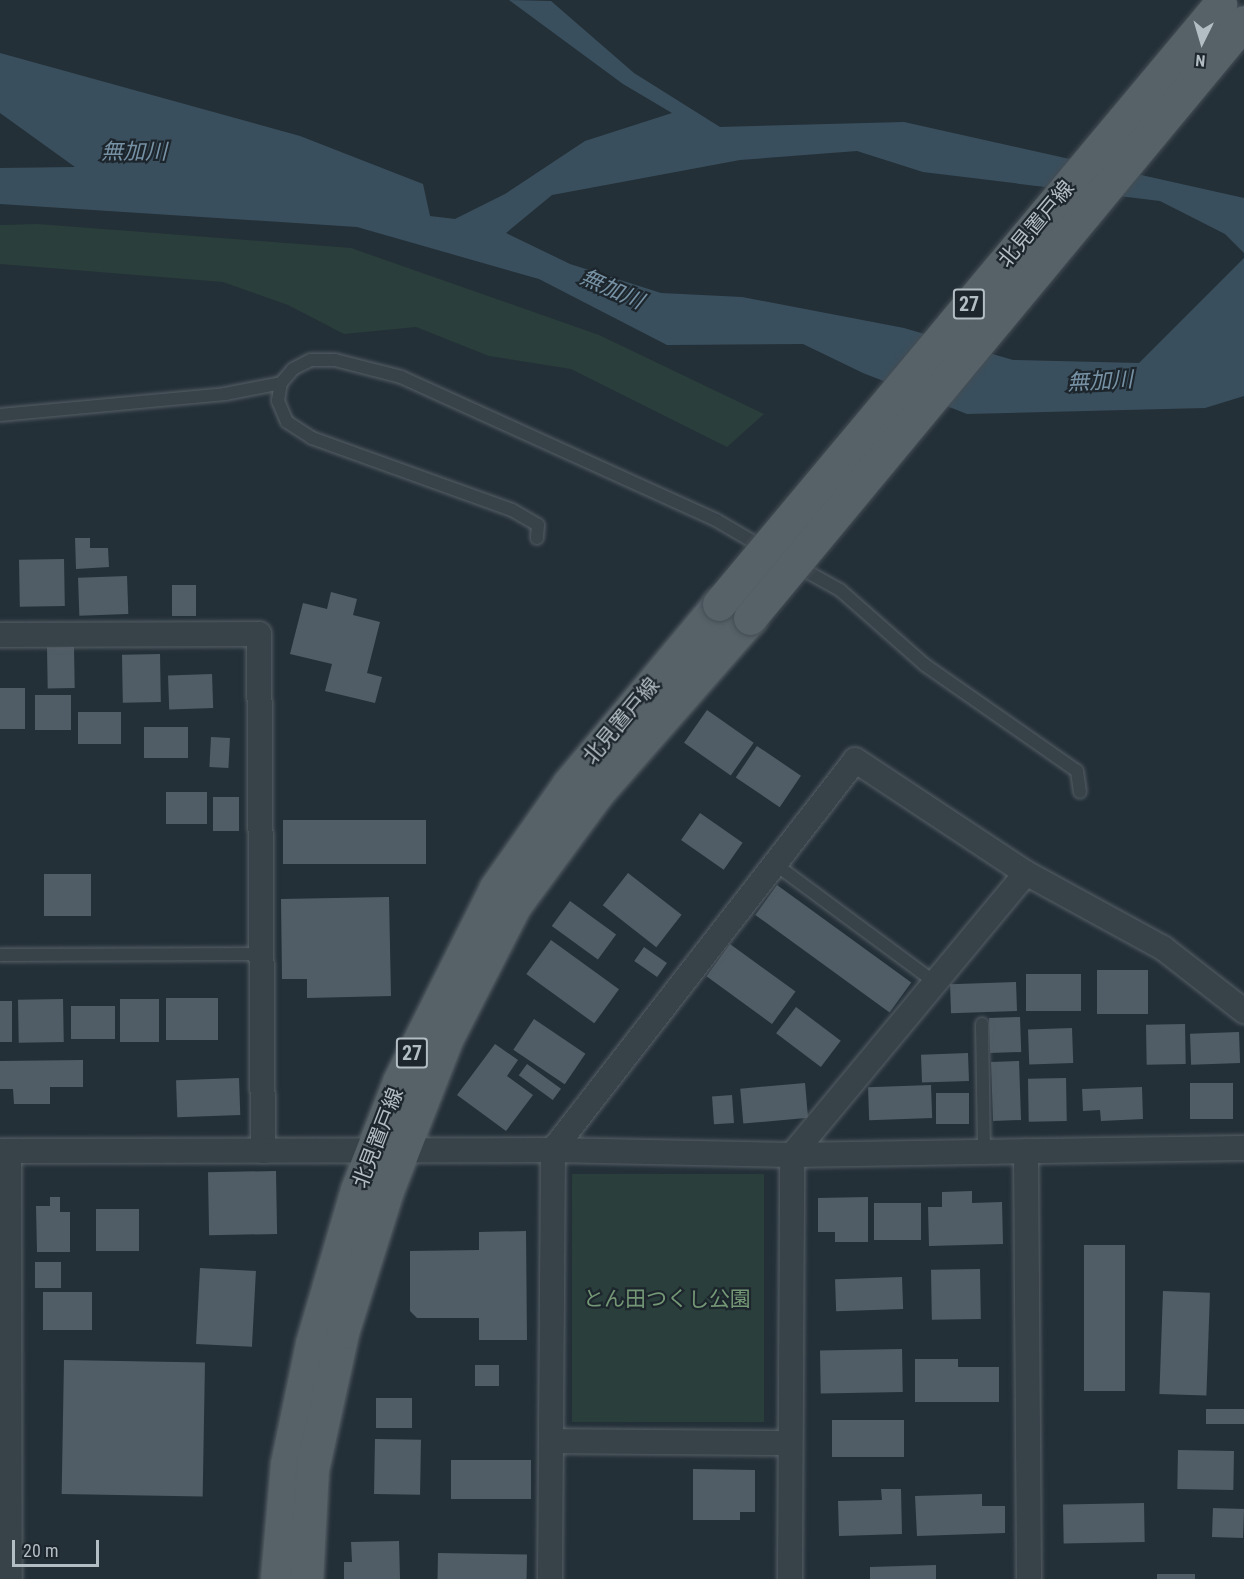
<!DOCTYPE html>
<meta charset="utf-8">
<style>
body{margin:0}
#map{position:relative;width:1244px;height:1579px;overflow:hidden;background:#243038;font-family:"Roboto Condensed","Noto Sans JP",sans-serif}
div>[style]{position:absolute}
.green>*{inset:0;background:#2a3e3b;transform-origin:0 0}
.water>*{inset:0;background:#3a4f5d}
.building>*{inset:0;background:#505d66;transform-origin:0 0}
.roads{filter:drop-shadow(0 0 2px #565f66) drop-shadow(0 0 2px #565f66)}
.lane>*{height:12px;margin:-6px;padding:0 6px;transform-origin:6px;border-radius:6px;background:#384249}
.street>*{height:24px;margin:-12px;padding:0 12px;transform-origin:12px;border-radius:12px;background:#384249}
.primary>*{height:33px;margin:-16.5px;padding:0 16.5px;transform-origin:16.5px;border-radius:16.5px;background:#566168}
.bridges{filter:drop-shadow(0 0 2px #444d54) drop-shadow(0 0 2px #444d54)}
.primary-bridge>*{height:33px;margin:-16.5px;padding:0 16.5px;transform-origin:16.5px;border-radius:16.5px;background:#566168}
span{translate:-50% -50%;white-space:nowrap;text-align:center;line-height:1.15;-webkit-text-stroke:4.5px #1d262d;paint-order:stroke}
.shield-label span{padding:2px 4px;background:#1d262d;border:2px solid;border-radius:4px;-webkit-text-stroke-width:0}
.shield-label{font-size:20px;color:#b3bdc4;font-weight:700}
.street-label{font-size:21px;color:#b3bdc4}
.park-label{font-size:21px;color:#749876}
.water-label{font-size:22px;color:#7792a5;font-style:italic}
.north{position:absolute;left:1172px;top:12px;width:60px;height:60px;-webkit-text-stroke:4px #1d262d;paint-order:stroke;rotate:185deg;font-size:16px;font-weight:700;line-height:24px;text-align:center;color:#b3bdc4}
.north::after{content:'';display:block;margin:auto;width:21px;height:27px;background:#b3bdc4;clip-path:polygon(50% 0,100% 100%,50% 72%,0 100%)}
.scale{position:absolute;left:12px;top:1540px;width:87px;height:27px;box-sizing:border-box;border:3px solid #b3bdc4;border-top:0;padding-left:8px;font-size:18px;line-height:21px;white-space:nowrap;color:#b3bdc4;-webkit-text-stroke:4px #1d262d;paint-order:stroke}
</style>
<div id="map">
<div class="green">
<div style="clip-path:polygon(38px 224px,351px 248px,599px 335px,764px 414px,727px 447px,571px 369px,489px 356px,416px 327px,344px 334px,288px 305px,223px 282px,0 264px,0 225px)"></div>
<div style="left:764px;top:1174px;width:248px;height:192px;rotate:90deg"></div>
</div>
<div class="water">
<div style="clip-path:polygon(509px 0,551px 1px,634px 73px,720px 127px,904px 122px,1244px 198px,1244px 253px,1225px 234px,1160px 201px,923px 172px,857px 151px,740px 160px,552px 195px,506px 233px,570px 264px,661px 293px,742px 297px,904px 328px,1013px 360px,1139px 363px,1244px 258px,1244px 396px,1205px 408px,967px 414px,863px 373px,803px 344px,667px 345px,539px 279px,357px 227px,0 204px,0 168px,75px 167px,0 113px,0 53px,300px 136px,423px 184px,430px 216px,455px 219px,505px 194px,585px 141px,672px 113px,623px 84px)"></div>
</div>
<div class="building">
<div style="clip-path:polygon(75px 538px,90px 538px,90px 548px,108px 548px,109px 567px,76px 569px)"></div>
<div style="left:64px;top:559px;width:47px;height:45px;rotate:89deg"></div>
<div style="left:127px;top:576px;width:38px;height:49px;rotate:88deg"></div>
<div style="left:172px;top:585px;width:24px;height:31px"></div>
<div style="clip-path:polygon(331px 592px,357px 599px,353px 615px,380px 622px,367px 673px,382px 677px,375px 703px,325px 691px,332px 664px,290px 654px,303px 603px,327px 609px)"></div>
<div style="left:74px;top:647px;width:41px;height:27px;rotate:89deg"></div>
<div style="left:160px;top:654px;width:48px;height:38px;rotate:89deg"></div>
<div style="left:212px;top:674px;width:34px;height:44px;rotate:88deg"></div>
<div style="left:0;top:688px;width:25px;height:41px"></div>
<div style="left:35px;top:695px;width:36px;height:35px"></div>
<div style="left:707px;top:710px;width:57px;height:40px;rotate:35deg"></div>
<div style="left:121px;top:712px;width:32px;height:43px;rotate:90deg"></div>
<div style="left:144px;top:727px;width:44px;height:31px"></div>
<div style="left:211px;top:737px;width:19px;height:30px;rotate:3deg"></div>
<div style="left:757px;top:746px;width:53px;height:38px;rotate:34deg"></div>
<div style="left:207px;top:792px;width:32px;height:41px;rotate:90deg"></div>
<div style="left:213px;top:797px;width:26px;height:34px"></div>
<div style="left:700px;top:813px;width:52px;height:33px;rotate:35deg"></div>
<div style="left:283px;top:820px;width:143px;height:44px"></div>
<div style="left:628px;top:873px;width:68px;height:41px;rotate:38deg"></div>
<div style="left:44px;top:874px;width:47px;height:42px"></div>
<div style="left:777px;top:885px;width:166px;height:37px;rotate:36deg"></div>
<div style="clip-path:polygon(389px 897px,391px 996px,307px 998px,307px 979px,282px 979px,281px 899px)"></div>
<div style="left:570px;top:901px;width:57px;height:31px;rotate:36deg"></div>
<div style="left:551px;top:940px;width:84px;height:42px;rotate:36deg"></div>
<div style="left:730px;top:944px;width:81px;height:40px;rotate:36deg"></div>
<div style="left:644px;top:947px;width:28px;height:17px;rotate:35deg"></div>
<div style="left:1097px;top:970px;width:51px;height:44px"></div>
<div style="left:1081px;top:974px;width:37px;height:55px;rotate:90deg"></div>
<div style="left:1016px;top:982px;width:29px;height:66px;rotate:88deg"></div>
<div style="left:218px;top:998px;width:42px;height:52px;rotate:90deg"></div>
<div style="left:63px;top:999px;width:43px;height:45px;rotate:89deg"></div>
<div style="left:120px;top:999px;width:39px;height:43px"></div>
<div style="left:0;top:1001px;width:12px;height:41px"></div>
<div style="left:115px;top:1006px;width:33px;height:44px;rotate:90deg"></div>
<div style="left:796px;top:1007px;width:56px;height:33px;rotate:37deg"></div>
<div style="left:1020px;top:1017px;width:35px;height:31px;rotate:88deg"></div>
<div style="left:534px;top:1019px;width:62px;height:37px;rotate:34deg"></div>
<div style="left:1185px;top:1024px;width:40px;height:39px;rotate:89deg"></div>
<div style="left:1072px;top:1028px;width:35px;height:44px;rotate:88deg"></div>
<div style="left:1239px;top:1032px;width:31px;height:49px;rotate:88deg"></div>
<div style="clip-path:polygon(495px 1044px,518px 1060px,507px 1076px,533px 1095px,506px 1131px,457px 1095px)"></div>
<div style="left:968px;top:1053px;width:28px;height:47px;rotate:88deg"></div>
<div style="clip-path:polygon(83px 1060px,83px 1087px,50px 1087px,50px 1104px,14px 1104px,13px 1089px,0 1089px,0 1061px)"></div>
<div style="left:1019px;top:1061px;width:59px;height:28px;rotate:88deg"></div>
<div style="left:527px;top:1064px;width:42px;height:14px;rotate:36deg"></div>
<div style="left:239px;top:1078px;width:37px;height:63px;rotate:88deg"></div>
<div style="left:1066px;top:1078px;width:43px;height:38px;rotate:89deg"></div>
<div style="left:805px;top:1083px;width:35px;height:65px;rotate:85deg"></div>
<div style="left:1190px;top:1083px;width:43px;height:36px"></div>
<div style="left:931px;top:1085px;width:33px;height:63px;rotate:88deg"></div>
<div style="clip-path:polygon(1142px 1087px,1143px 1119px,1101px 1121px,1100px 1110px,1083px 1111px,1082px 1089px)"></div>
<div style="left:936px;top:1093px;width:33px;height:31px"></div>
<div style="left:732px;top:1095px;width:28px;height:20px;rotate:86deg"></div>
<div style="left:276px;top:1171px;width:63px;height:68px;rotate:89deg"></div>
<div style="clip-path:polygon(972px 1191px,972px 1203px,1002px 1202px,1003px 1244px,929px 1246px,928px 1207px,942px 1207px,942px 1192px)"></div>
<div style="clip-path:polygon(50px 1197px,60px 1197px,60px 1212px,70px 1212px,70px 1252px,37px 1252px,36px 1206px,50px 1206px)"></div>
<div style="clip-path:polygon(868px 1197px,868px 1242px,835px 1242px,835px 1232px,818px 1232px,818px 1198px)"></div>
<div style="left:874px;top:1203px;width:47px;height:37px"></div>
<div style="left:139px;top:1209px;width:42px;height:43px;rotate:90deg"></div>
<div style="clip-path:polygon(526px 1231px,527px 1340px,479px 1340px,479px 1318px,417px 1318px,410px 1311px,410px 1251px,479px 1250px,479px 1232px)"></div>
<div style="left:1084px;top:1245px;width:41px;height:146px"></div>
<div style="left:35px;top:1262px;width:26px;height:26px"></div>
<div style="left:200px;top:1268px;width:56px;height:76px;rotate:3deg"></div>
<div style="left:980px;top:1269px;width:50px;height:49px;rotate:89deg"></div>
<div style="left:902px;top:1277px;width:32px;height:67px;rotate:88deg"></div>
<div style="left:1163px;top:1291px;width:47px;height:103px;rotate:2deg"></div>
<div style="left:43px;top:1292px;width:49px;height:38px"></div>
<div style="left:902px;top:1349px;width:43px;height:82px;rotate:89deg"></div>
<div style="clip-path:polygon(915px 1359px,958px 1359px,958px 1367px,999px 1367px,999px 1402px,915px 1402px)"></div>
<div style="left:64px;top:1360px;width:141px;height:134px;rotate:1deg"></div>
<div style="left:499px;top:1365px;width:21px;height:24px;rotate:90deg"></div>
<div style="left:376px;top:1398px;width:36px;height:30px"></div>
<div style="left:1206px;top:1409px;width:38px;height:15px"></div>
<div style="left:832px;top:1420px;width:72px;height:37px"></div>
<div style="left:375px;top:1439px;width:46px;height:55px;rotate:1deg"></div>
<div style="left:1178px;top:1450px;width:56px;height:39px;rotate:1deg"></div>
<div style="left:531px;top:1460px;width:39px;height:80px;rotate:90deg"></div>
<div style="clip-path:polygon(693px 1469px,755px 1470px,755px 1512px,740px 1512px,740px 1520px,693px 1520px)"></div>
<div style="clip-path:polygon(881px 1489px,901px 1489px,902px 1534px,839px 1536px,838px 1501px,882px 1500px)"></div>
<div style="clip-path:polygon(982px 1494px,982px 1506px,1005px 1506px,1005px 1533px,917px 1536px,915px 1496px)"></div>
<div style="left:1144px;top:1503px;width:39px;height:81px;rotate:89deg"></div>
<div style="left:1213px;top:1508px;width:31px;height:29px;rotate:2deg"></div>
<div style="clip-path:polygon(399px 1541px,400px 1579px,344px 1579px,344px 1562px,352px 1562px,351px 1542px)"></div>
<div style="left:438px;top:1553px;width:89px;height:26px;rotate:1deg"></div>
<div style="clip-path:polygon(936px 1565px,936px 1579px,870px 1579px,870px 1567px)"></div>
<div style="left:1157px;top:1574px;width:38px;height:5px"></div>
</div>
<div class="roads">
<div class="lane">
<div style="left:0;top:415px;width:226px;rotate:-5.3deg"></div>
<div style="left:225px;top:394px;width:57px;rotate:-11.1deg"></div>
<div style="left:537px;top:538px;width:13px;rotate:-86deg"></div>
<div style="left:538px;top:525px;width:30px;rotate:-150deg"></div>
<div style="left:512px;top:510px;width:213px;rotate:-160.2deg"></div>
<div style="left:312px;top:438px;width:30px;rotate:-147deg"></div>
<div style="left:287px;top:422px;width:23px;rotate:-113deg"></div>
<div style="left:278px;top:401px;width:18px;rotate:-81deg"></div>
<div style="left:281px;top:383px;width:18px;rotate:-49deg"></div>
<div style="left:293px;top:369px;width:20px;rotate:-27deg"></div>
<div style="left:311px;top:360px;width:24px"></div>
<div style="left:335px;top:360px;width:68px;rotate:14.4deg"></div>
<div style="left:401px;top:377px;width:346px;rotate:24.4deg"></div>
<div style="left:716px;top:520px;width:56px;rotate:30.3deg"></div>
<div style="left:795px;top:565px;width:51px;rotate:29.1deg"></div>
<div style="left:840px;top:590px;width:113px;rotate:41.4deg"></div>
<div style="left:925px;top:665px;width:185px;rotate:34.9deg"></div>
<div style="left:1077px;top:771px;width:21px;rotate:82deg"></div>
<div style="left:775px;top:864px;width:200px;rotate:36.5deg"></div>
<div style="left:0;top:955px;width:260px;rotate:-0.2deg"></div>
<div style="left:982px;top:1024px;width:128px;rotate:89.1deg"></div>
</div>
<div class="street">
<div style="left:0;top:635px;width:259px;rotate:-0.2deg"></div>
<div style="left:259px;top:634px;width:517px;rotate:89.56deg"></div>
<div style="left:0;top:1151px;width:553px;rotate:-0.1deg"></div>
<div style="left:553px;top:1150px;width:239px;rotate:1.2deg"></div>
<div style="left:792px;top:1155px;width:452px;rotate:-0.9deg"></div>
<div style="left:9px;top:1151px;width:428px;rotate:89.9deg"></div>
<div style="left:1026px;top:1151px;width:428px;rotate:89.6deg"></div>
<div style="left:551px;top:1441px;width:238px;rotate:0.5deg"></div>
<div style="left:550px;top:1579px;width:429px;rotate:-89.6deg"></div>
<div style="left:553px;top:1150px;width:493px;rotate:-52.2deg"></div>
<div style="left:855px;top:760px;width:205px;rotate:33.5deg"></div>
<div style="left:1026px;top:873px;width:156px;rotate:28.7deg"></div>
<div style="left:1163px;top:948px;width:103px;rotate:37.9deg"></div>
<div style="left:790px;top:1579px;width:424px;rotate:-89.7deg"></div>
<div style="left:792px;top:1155px;width:366px;rotate:-50.3deg"></div>
</div>
<div class="primary">
<div style="left:277px;top:1579px;width:115px;rotate:-85deg"></div>
<div style="left:287px;top:1464px;width:123px;rotate:-78.2deg"></div>
<div style="left:312px;top:1344px;width:160px;rotate:-73.7deg"></div>
<div style="left:357px;top:1190px;width:116px;rotate:-68.7deg"></div>
<div style="left:399px;top:1082px;width:217px;rotate:-63.4deg"></div>
<div style="left:496px;top:888px;width:127px;rotate:-54.9deg"></div>
<div style="left:569px;top:784px;width:234px;rotate:-50.2deg"></div>
<div style="left:306px;top:1579px;width:110px;rotate:-86.9deg"></div>
<div style="left:312px;top:1469px;width:140px;rotate:-77.6deg"></div>
<div style="left:342px;top:1332px;width:149px;rotate:-72.4deg"></div>
<div style="left:387px;top:1190px;width:164px;rotate:-68.6deg"></div>
<div style="left:447px;top:1037px;width:147px;rotate:-62.9deg"></div>
<div style="left:514px;top:906px;width:140px;rotate:-53.7deg"></div>
<div style="left:597px;top:793px;width:232px;rotate:-48.8deg"></div>
</div>
</div>
<div class="bridges">
<div class="primary-bridge">
<div style="left:719px;top:604px;width:782px;rotate:-50.14deg"></div>
<div style="left:750px;top:618px;width:774px;rotate:-50.35deg"></div>
</div>
</div>
<div class="shield-label">
<span style="left:969px;top:304px">27</span>
<span style="left:412px;top:1053px">27</span>
</div>
<div class="street-label">
<span style="left:1036px;top:224px;rotate:-50deg">北見置戸線</span>
<span style="left:621px;top:721px;rotate:-50deg">北見置戸線</span>
<span style="left:378px;top:1138px;rotate:-69deg">北見置戸線</span>
</div>
<div class="park-label">
<span style="left:667px;top:1299px">とん田つくし公園</span>
</div>
<div class="water-label">
<span style="left:134px;top:152px">無加川</span>
<span style="left:612px;top:289px;rotate:24deg">無加川</span>
<span style="left:1100px;top:381px;rotate:-3deg">無加川</span>
</div>
<div class="north">N</div>
<div class="scale">20 m</div>
</div>
